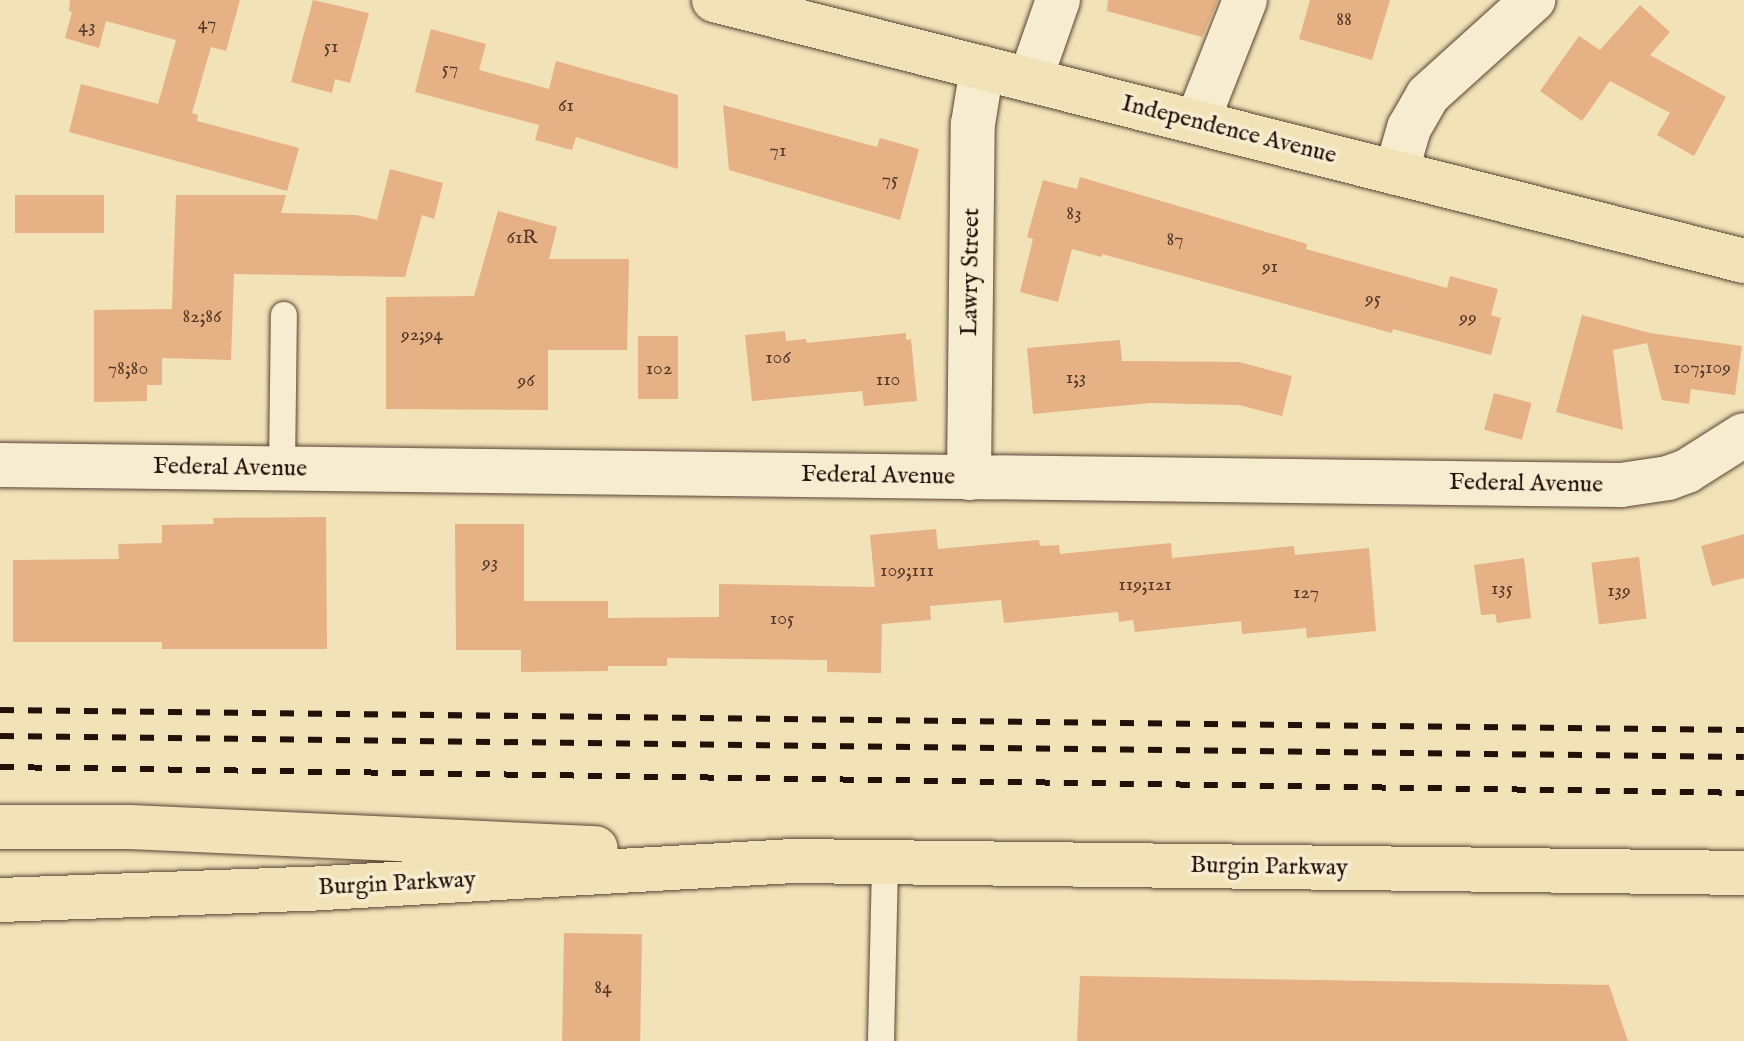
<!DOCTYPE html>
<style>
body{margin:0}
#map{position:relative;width:1744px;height:1041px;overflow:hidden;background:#f2e2b7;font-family:"IM FELL English",serif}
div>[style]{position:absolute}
.building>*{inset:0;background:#e6b185;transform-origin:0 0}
.roads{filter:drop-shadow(0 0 2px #584434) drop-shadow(0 0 2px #584434)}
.lane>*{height:26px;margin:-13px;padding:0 13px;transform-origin:13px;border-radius:13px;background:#f7ecd0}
.street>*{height:44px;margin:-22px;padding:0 22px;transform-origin:22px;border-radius:22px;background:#f7ecd0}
.primary>*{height:44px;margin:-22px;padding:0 22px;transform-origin:22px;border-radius:22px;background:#f2e2b7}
.rail>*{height:6px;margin-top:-3px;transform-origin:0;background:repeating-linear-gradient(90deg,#241009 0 14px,transparent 0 28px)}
span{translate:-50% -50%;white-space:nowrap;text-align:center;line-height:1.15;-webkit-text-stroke:7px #f7ecd0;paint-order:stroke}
.number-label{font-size:20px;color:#543828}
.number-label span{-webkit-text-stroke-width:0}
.street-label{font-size:24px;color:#241009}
</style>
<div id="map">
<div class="building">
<div style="clip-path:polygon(70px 0,240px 0,226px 51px,211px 47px,192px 113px,198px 115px,197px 121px,299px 148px,287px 191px,69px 132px,81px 84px,158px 104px,176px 40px,106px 21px,99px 48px,65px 38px,72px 12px,69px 11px)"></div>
<div style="clip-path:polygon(313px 0,369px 13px,350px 83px,335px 79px,332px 93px,291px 82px)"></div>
<div style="clip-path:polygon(1108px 0,1218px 0,1202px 37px,1107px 11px)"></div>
<div style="clip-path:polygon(1310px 0,1390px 0,1372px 60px,1299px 39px)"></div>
<div style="clip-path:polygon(1640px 5px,1670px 32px,1650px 55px,1726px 97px,1694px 156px,1657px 135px,1670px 113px,1610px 81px,1582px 121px,1540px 91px,1579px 36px,1600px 50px)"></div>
<div style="clip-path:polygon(431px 29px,486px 44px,479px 70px,549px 89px,556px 61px,678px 95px,678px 169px,576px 137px,572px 150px,535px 140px,539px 125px,415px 92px)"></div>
<div style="clip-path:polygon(723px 105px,877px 147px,880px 138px,919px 149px,900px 220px,729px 170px)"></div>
<div style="clip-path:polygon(390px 169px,443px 183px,434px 219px,422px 215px,405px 277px,234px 274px,231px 360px,162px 358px,162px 385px,147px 385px,147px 401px,94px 402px,94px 310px,172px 309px,176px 195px,286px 195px,281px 213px,356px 215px,377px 220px)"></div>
<div style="clip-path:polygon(1080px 177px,1307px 244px,1306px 249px,1447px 288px,1450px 276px,1498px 289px,1491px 315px,1501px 318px,1491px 355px,1393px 329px,1392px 333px,1102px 254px,1102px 257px,1072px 249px,1058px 302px,1020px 292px,1033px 239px,1027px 237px,1043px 180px,1077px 189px)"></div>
<div style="left:15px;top:195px;width:89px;height:38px"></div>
<div style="clip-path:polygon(498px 211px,557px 227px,549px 259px,629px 259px,627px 350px,548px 350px,548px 410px,386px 409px,386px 297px,474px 296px)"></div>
<div style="clip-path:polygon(1582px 315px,1650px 333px,1742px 346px,1735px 395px,1691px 389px,1689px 404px,1662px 400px,1647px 343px,1613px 350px,1623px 430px,1556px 412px)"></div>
<div style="clip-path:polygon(785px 331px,786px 341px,806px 339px,807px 343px,906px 333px,906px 340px,911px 339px,917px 401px,864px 406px,862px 391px,752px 401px,745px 335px)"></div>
<div style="left:638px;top:336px;width:40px;height:63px"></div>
<div style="clip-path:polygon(1120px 340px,1122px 361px,1239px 362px,1292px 376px,1282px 416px,1239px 405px,1150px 403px,1033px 414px,1027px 348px)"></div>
<div style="left:1494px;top:393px;width:39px;height:38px;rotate:15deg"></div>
<div style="clip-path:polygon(326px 517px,327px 649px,162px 649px,162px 642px,13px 642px,13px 560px,119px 559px,118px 544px,162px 543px,162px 525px,214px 524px,213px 518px)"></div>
<div style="clip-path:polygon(455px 524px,524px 524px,524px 601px,608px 601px,608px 618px,719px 617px,719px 584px,875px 587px,870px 535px,936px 529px,938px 549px,1039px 540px,1040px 546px,1059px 545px,1060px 554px,1171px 543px,1172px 558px,1294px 546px,1295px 555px,1369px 548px,1376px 631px,1307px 638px,1306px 628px,1242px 634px,1241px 621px,1135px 632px,1133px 620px,1119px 622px,1118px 612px,1004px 623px,1001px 600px,930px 606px,931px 620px,882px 624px,881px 673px,827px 672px,827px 660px,667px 658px,667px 666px,608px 666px,608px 671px,521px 672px,521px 650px,456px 650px)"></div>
<div style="clip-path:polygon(1744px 534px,1744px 578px,1712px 586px,1701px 546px)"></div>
<div style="left:1639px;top:557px;width:62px;height:48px;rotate:83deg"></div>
<div style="clip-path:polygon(1524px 558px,1531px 618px,1497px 623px,1495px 614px,1481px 615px,1474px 565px)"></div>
<div style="left:564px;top:933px;width:78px;height:108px;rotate:1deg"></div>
<div style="clip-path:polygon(1080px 976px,1609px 985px,1628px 1041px,1077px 1041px)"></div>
</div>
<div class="roads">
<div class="lane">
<div style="left:282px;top:469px;width:154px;rotate:-89.3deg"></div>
<div style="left:881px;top:1041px;width:181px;rotate:-88.7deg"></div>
</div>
<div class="street">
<div style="left:1030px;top:80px;width:85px;rotate:-70.7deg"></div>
<div style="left:1197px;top:122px;width:131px;rotate:-68.5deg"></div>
<div style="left:1396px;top:173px;width:47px;rotate:-73.9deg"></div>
<div style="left:1409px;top:128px;width:38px;rotate:-60deg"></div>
<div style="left:1428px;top:95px;width:142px;rotate:-42.1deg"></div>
<div style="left:0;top:465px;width:1621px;rotate:0.71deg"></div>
<div style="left:1621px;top:485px;width:48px;rotate:-8.5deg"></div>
<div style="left:1668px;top:478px;width:20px;rotate:-20deg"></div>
<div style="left:1687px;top:471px;width:67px;rotate:-32.3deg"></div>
<div style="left:969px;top:478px;width:354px;rotate:-89.4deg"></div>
<div style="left:973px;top:124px;width:57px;rotate:-80.9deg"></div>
</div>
<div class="primary">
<div style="left:714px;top:0;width:1063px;rotate:14.22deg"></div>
<div style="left:0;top:827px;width:130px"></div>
<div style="left:130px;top:827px;width:466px;rotate:2.6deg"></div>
<div style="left:0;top:900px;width:307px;rotate:-2.1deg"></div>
<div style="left:307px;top:889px;width:488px;rotate:-3.3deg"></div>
<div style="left:794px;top:861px;width:950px;rotate:0.72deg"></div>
</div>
</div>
<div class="rail">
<div style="left:0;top:710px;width:1744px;rotate:0.66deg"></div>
<div style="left:0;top:736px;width:1744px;rotate:0.69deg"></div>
<div style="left:0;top:767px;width:1744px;rotate:0.85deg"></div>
</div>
<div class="number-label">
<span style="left:1344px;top:19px">88</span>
<span style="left:207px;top:23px">47</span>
<span style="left:87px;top:26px">43</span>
<span style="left:331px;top:46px">51</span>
<span style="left:450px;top:68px">57</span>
<span style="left:566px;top:105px">61</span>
<span style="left:778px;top:150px">71</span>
<span style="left:890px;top:179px">75</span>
<span style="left:1074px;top:213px">83</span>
<span style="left:522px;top:237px">61R</span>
<span style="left:1175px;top:239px">87</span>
<span style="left:1270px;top:266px">91</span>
<span style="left:1373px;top:298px">95</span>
<span style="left:202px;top:316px">82;86</span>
<span style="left:1468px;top:317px">99</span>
<span style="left:422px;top:334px">92;94</span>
<span style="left:778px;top:357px">106</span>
<span style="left:1702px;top:367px">107;109</span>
<span style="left:128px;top:368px">78;80</span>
<span style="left:659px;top:368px">102</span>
<span style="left:1076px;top:377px">1;3</span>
<span style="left:888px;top:379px">110</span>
<span style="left:526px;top:380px">96</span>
<span style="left:490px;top:562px">93</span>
<span style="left:907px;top:570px">109;111</span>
<span style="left:1145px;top:584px">119;121</span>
<span style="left:1502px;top:588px">135</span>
<span style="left:1619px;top:590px">139</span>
<span style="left:1306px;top:592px">127</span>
<span style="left:782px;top:618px">105</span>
<span style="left:603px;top:987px">84</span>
</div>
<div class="street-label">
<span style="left:1229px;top:130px;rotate:14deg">Independence Avenue</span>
<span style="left:971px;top:272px;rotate:-89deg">Lawry Street</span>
<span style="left:230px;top:468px;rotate:1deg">Federal Avenue</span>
<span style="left:878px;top:476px;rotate:1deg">Federal Avenue</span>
<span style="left:1526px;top:484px;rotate:1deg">Federal Avenue</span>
<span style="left:1269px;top:867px;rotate:1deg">Burgin Parkway</span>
<span style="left:397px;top:884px;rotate:-3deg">Burgin Parkway</span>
</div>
</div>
